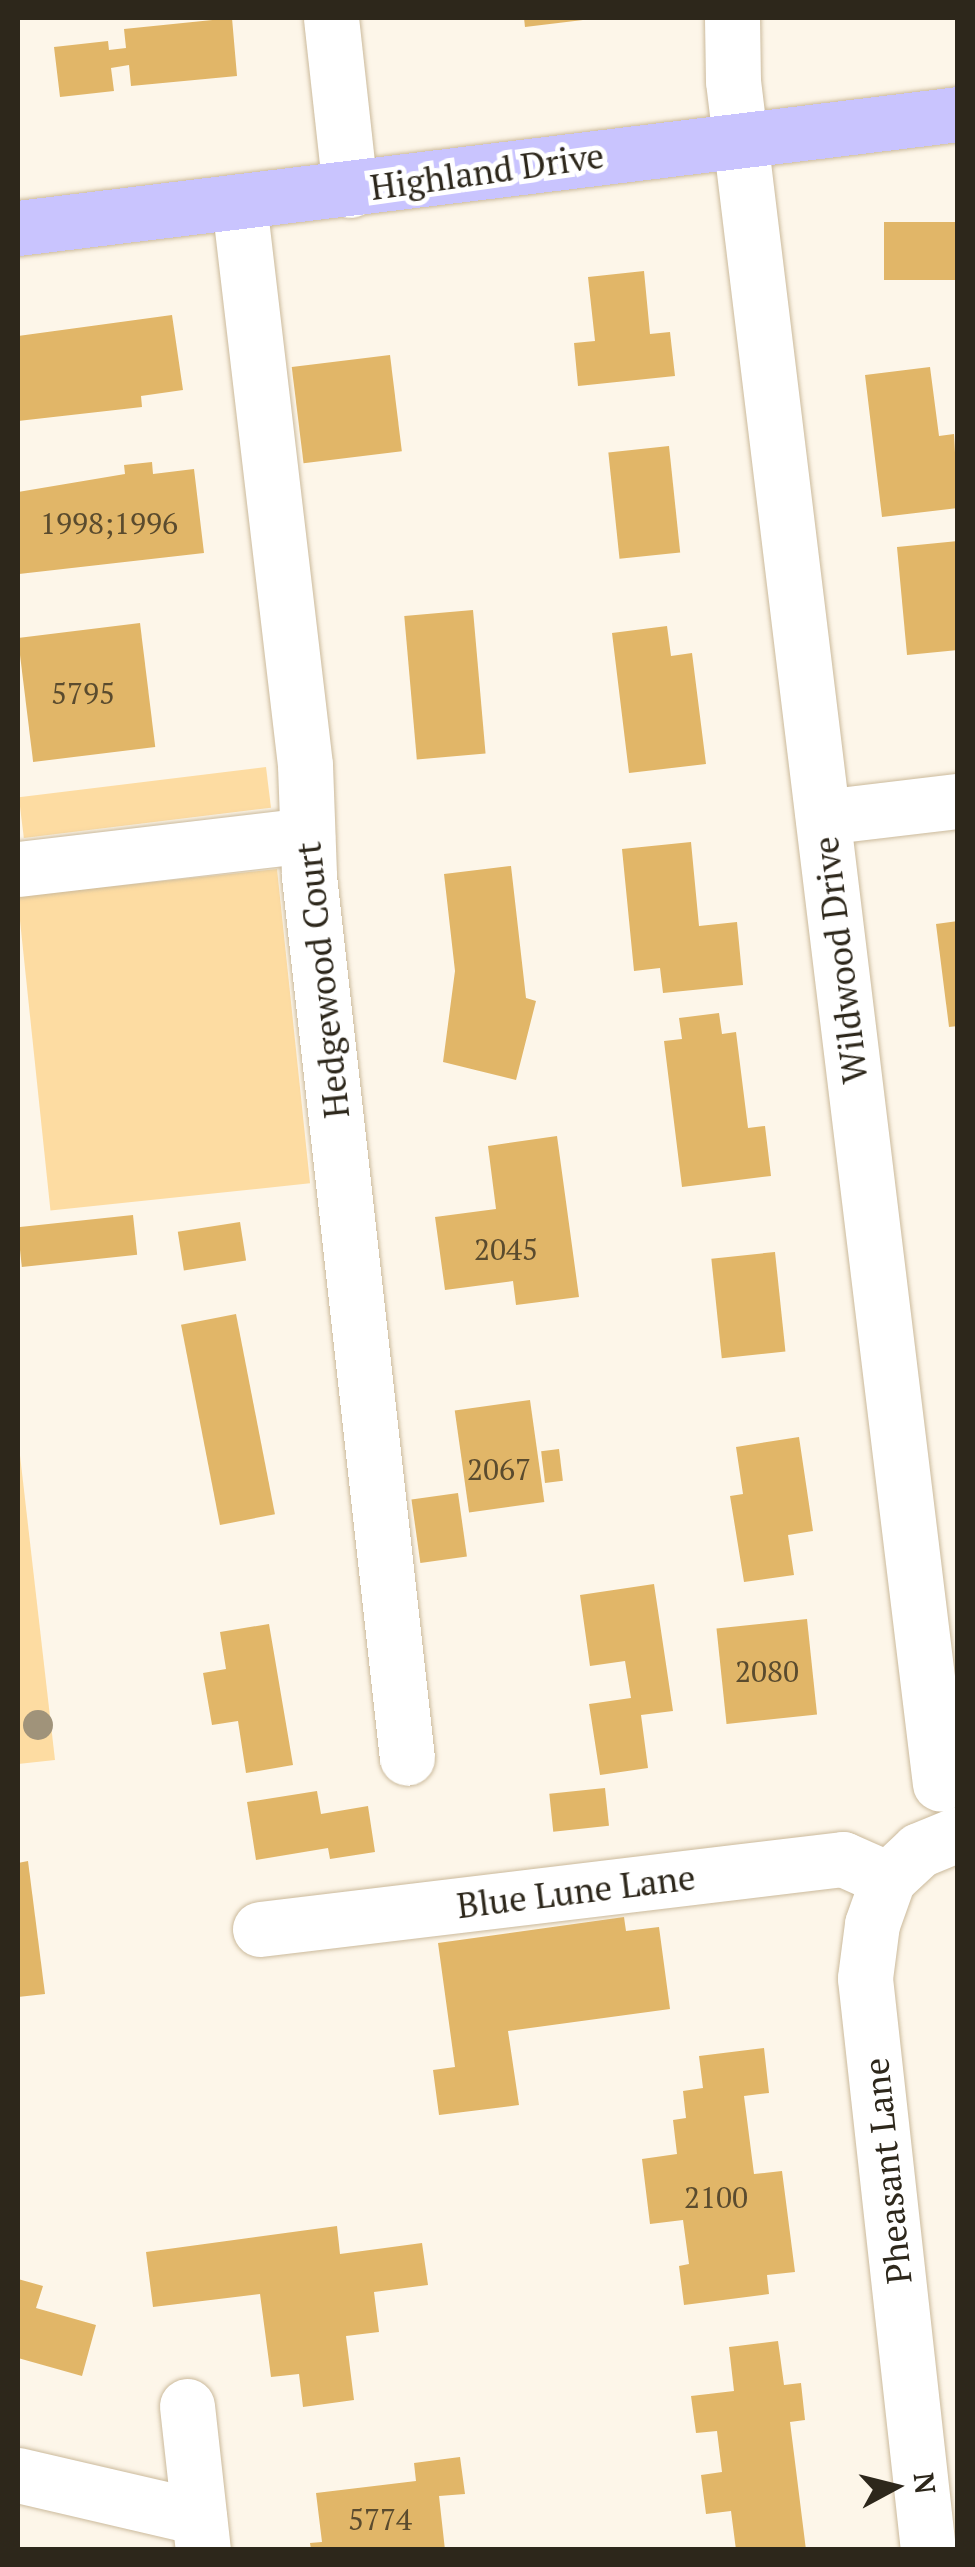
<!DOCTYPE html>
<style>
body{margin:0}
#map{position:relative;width:975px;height:2567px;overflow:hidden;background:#fdf6e9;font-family:"PT Serif",serif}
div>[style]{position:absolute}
.green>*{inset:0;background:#fddca2;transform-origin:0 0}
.building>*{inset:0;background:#e1b668;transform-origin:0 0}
.roads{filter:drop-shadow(0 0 2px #cbba9c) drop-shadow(0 0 2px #cbba9c)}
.minor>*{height:55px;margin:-27.5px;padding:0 27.5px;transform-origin:27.5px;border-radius:27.5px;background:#fff}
.major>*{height:55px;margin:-27.5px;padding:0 27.5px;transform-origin:27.5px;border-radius:27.5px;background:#c9c4fe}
.trees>*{width:30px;height:30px;margin:-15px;border-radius:50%;background:#a0937a}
span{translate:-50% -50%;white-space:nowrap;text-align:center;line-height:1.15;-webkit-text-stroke:10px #fff;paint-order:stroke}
.number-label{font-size:30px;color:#5a4b2e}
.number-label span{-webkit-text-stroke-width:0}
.street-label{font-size:35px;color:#2d271b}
.frame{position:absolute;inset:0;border:20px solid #2d271b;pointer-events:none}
.north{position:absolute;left:845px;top:2437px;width:100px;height:100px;-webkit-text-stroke:8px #fff;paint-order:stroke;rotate:83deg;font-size:28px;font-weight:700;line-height:40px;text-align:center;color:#2d271b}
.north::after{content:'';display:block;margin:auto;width:35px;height:45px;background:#2d271b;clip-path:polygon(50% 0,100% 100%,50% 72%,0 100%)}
</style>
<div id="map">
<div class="green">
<div style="left:266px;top:767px;width:41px;height:249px;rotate:83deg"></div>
<div style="left:277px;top:869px;width:316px;height:261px;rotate:84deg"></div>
<div style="clip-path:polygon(18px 1438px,55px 1760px,18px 1764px)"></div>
</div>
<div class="building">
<div style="clip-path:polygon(232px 18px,237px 76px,131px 86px,129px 65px,111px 68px,114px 91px,60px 97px,54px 47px,108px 41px,109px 50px,126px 48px,124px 29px)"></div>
<div style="clip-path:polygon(524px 18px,582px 18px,583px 20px,525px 27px)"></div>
<div style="left:958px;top:222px;width:58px;height:74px;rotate:90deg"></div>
<div style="clip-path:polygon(644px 271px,650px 334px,670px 332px,675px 376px,578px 386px,574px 343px,595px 341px,588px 277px)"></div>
<div style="clip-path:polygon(172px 315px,183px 390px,141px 396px,142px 407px,18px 421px,18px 336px)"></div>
<div style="left:390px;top:355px;width:97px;height:99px;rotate:83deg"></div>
<div style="clip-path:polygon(930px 367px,939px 436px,954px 434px,958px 508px,882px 517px,865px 375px)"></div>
<div style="left:669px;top:446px;width:107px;height:61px;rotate:84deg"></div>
<div style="clip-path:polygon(152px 462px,153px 474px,194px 469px,204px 553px,19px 574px,18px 492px,125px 474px,124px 465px)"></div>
<div style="clip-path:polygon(958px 541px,958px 650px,907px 655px,897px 547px)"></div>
<div style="left:473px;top:610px;width:144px;height:69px;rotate:85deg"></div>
<div style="left:140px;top:623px;width:125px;height:123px;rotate:83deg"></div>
<div style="clip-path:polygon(667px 626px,671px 656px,692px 653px,706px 764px,629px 773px,612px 633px)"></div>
<div style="clip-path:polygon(691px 842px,699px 926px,737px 922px,743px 985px,663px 993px,660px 968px,634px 971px,622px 849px)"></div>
<div style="clip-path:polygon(511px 866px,526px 998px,536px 1001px,516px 1080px,443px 1062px,455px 971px,444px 874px)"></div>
<div style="clip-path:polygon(958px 921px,958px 1026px,949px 1027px,936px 924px)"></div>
<div style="clip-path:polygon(719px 1013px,722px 1034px,736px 1032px,748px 1128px,765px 1126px,771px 1176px,682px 1187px,664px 1041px,682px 1039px,679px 1018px)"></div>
<div style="clip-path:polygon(557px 1136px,579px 1297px,516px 1305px,513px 1281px,445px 1290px,435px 1217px,496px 1209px,488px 1146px)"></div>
<div style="left:133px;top:1215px;width:40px;height:116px;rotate:84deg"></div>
<div style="left:240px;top:1222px;width:39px;height:63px;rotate:81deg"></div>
<div style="left:775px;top:1252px;width:100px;height:64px;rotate:84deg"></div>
<div style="left:236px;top:1314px;width:204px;height:56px;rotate:79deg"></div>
<div style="left:530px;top:1400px;width:103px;height:76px;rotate:82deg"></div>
<div style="clip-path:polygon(799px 1437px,813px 1531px,788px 1535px,794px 1575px,744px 1582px,730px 1496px,743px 1494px,736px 1447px)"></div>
<div style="left:559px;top:1449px;width:32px;height:18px;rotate:83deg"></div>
<div style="left:458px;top:1493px;width:64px;height:47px;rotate:82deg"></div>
<div style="clip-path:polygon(654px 1584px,673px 1711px,641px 1715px,648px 1768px,600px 1775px,589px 1704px,631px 1698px,625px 1661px,590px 1666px,580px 1595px)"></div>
<div style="left:807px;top:1619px;width:96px;height:91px;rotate:84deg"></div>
<div style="clip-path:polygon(269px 1624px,293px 1765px,246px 1773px,238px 1721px,212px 1725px,203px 1673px,226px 1669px,220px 1632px)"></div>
<div style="left:605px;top:1788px;width:38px;height:56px;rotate:84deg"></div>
<div style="clip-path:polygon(317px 1791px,321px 1814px,368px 1806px,375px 1852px,330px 1859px,328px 1848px,256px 1860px,247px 1802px)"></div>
<div style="clip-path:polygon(28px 1861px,45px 1994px,18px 1997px,18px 1863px)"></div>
<div style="clip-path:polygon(624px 1917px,626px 1931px,659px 1927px,670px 2009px,508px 2031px,519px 2105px,439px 2115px,433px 2070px,455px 2067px,438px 1943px)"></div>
<div style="clip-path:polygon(764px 2048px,769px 2093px,744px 2096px,754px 2174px,782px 2171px,795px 2272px,767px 2275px,769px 2294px,684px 2305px,679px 2266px,689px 2264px,683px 2220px,650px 2224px,642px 2159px,677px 2154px,673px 2120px,686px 2118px,683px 2091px,703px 2088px,699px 2056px)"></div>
<div style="clip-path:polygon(337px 2226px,340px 2254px,422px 2243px,428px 2285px,374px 2292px,379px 2332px,346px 2336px,354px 2400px,303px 2407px,299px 2374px,271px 2377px,260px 2294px,153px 2307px,146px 2252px)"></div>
<div style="clip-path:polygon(18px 2279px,43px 2286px,36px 2308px,96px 2325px,82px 2376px,18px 2358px)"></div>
<div style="clip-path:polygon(778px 2341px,784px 2385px,801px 2383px,805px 2420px,790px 2422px,806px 2550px,736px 2550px,731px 2511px,706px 2514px,701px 2475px,722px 2472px,717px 2431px,696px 2433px,691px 2396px,734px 2391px,729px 2347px)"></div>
<div style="clip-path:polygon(460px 2457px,465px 2494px,439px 2496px,445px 2550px,311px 2550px,310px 2543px,322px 2542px,316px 2493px,416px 2481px,414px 2463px)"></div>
</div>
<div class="roads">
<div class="minor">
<div style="left:331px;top:18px;width:173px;rotate:83.7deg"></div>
<div style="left:732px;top:18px;width:63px;rotate:89.1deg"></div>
<div style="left:733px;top:81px;width:1715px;rotate:83.07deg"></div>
<div style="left:239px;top:203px;width:566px;rotate:83.3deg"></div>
<div style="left:305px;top:765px;width:111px;rotate:87.9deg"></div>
<div style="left:309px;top:876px;width:887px;rotate:83.66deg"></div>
<div style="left:823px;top:817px;width:136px;rotate:-6.8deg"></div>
<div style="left:18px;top:869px;width:291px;rotate:-6.7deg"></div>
<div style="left:260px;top:1929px;width:587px;rotate:-6.85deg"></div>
<div style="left:843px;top:1859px;width:49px;rotate:24deg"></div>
<div style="left:187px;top:2406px;width:145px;rotate:83.7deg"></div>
<div style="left:18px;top:2475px;width:186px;rotate:13.1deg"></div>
<div style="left:928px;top:2550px;width:575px;rotate:-96.29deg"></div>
<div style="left:865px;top:1978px;width:54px;rotate:-82.6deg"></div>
<div style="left:872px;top:1924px;width:48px;rotate:-70.4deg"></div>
<div style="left:888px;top:1879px;width:42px;rotate:-43.1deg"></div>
<div style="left:919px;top:1850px;width:42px;rotate:-22.3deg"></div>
</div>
<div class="major">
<div style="left:18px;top:228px;width:947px;rotate:-6.91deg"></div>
</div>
</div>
<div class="trees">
<div style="left:38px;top:1725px"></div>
</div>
<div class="number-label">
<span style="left:109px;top:523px">1998;1996</span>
<span style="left:83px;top:693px">5795</span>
<span style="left:506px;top:1249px">2045</span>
<span style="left:499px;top:1469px">2067</span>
<span style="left:767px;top:1671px">2080</span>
<span style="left:716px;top:2197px">2100</span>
<span style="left:380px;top:2519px">5774</span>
</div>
<div class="street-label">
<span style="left:487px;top:171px;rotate:-8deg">Highland Drive</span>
<span style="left:840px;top:960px;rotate:-97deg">Wildwood Drive</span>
<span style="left:322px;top:980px;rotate:-96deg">Hedgewood Court</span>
<span style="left:576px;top:1891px;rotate:-7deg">Blue Lune Lane</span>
<span style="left:887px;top:2171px;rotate:-96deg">Pheasant Lane</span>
</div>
<div class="frame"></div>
<div class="north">N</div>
</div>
